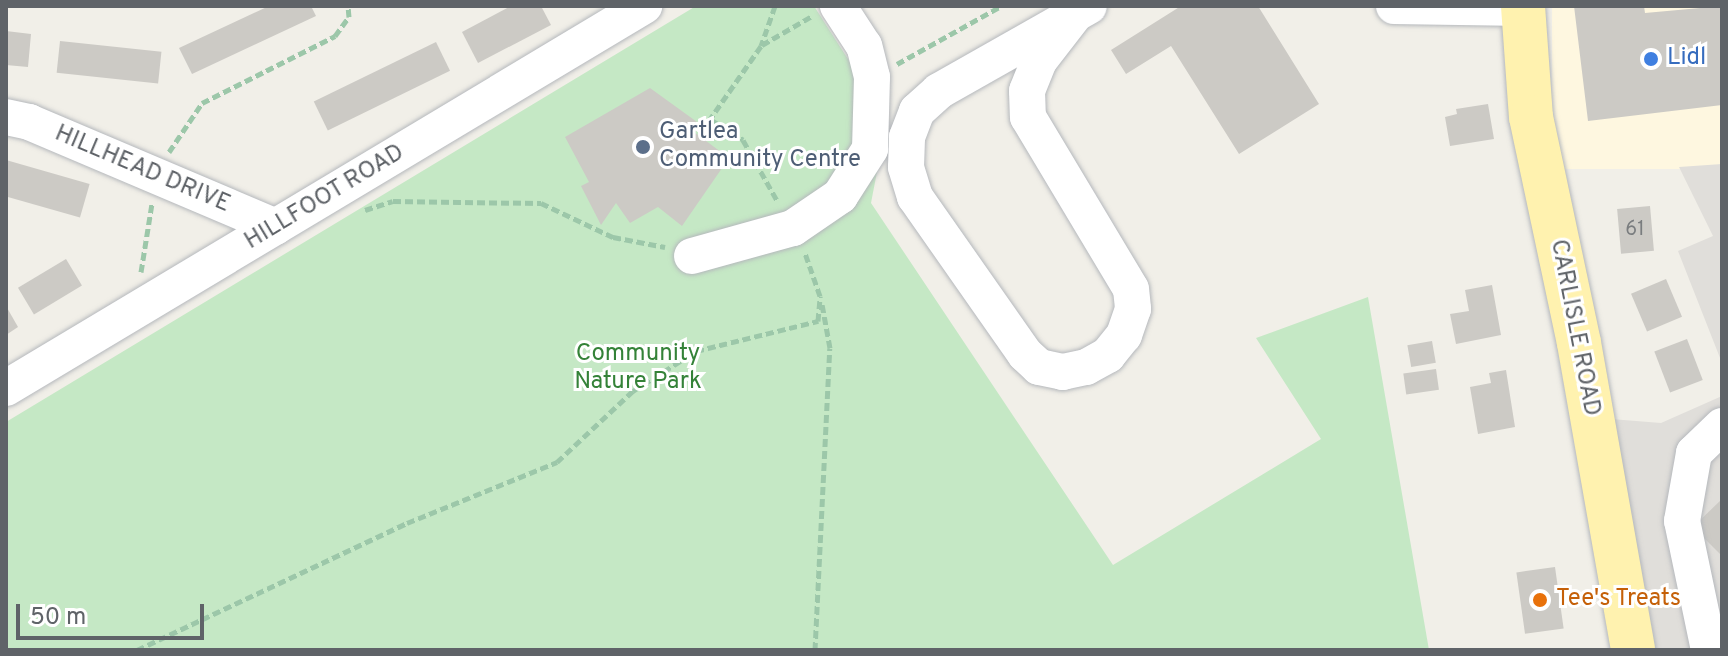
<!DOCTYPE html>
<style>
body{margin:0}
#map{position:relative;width:1728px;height:656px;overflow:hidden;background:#f1efe8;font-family:Overpass,sans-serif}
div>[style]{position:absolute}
.commercial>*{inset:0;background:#fef7e0;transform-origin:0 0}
.industrial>*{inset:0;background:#e0deda}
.green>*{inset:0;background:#c5e8c5}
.building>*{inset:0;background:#cccac5;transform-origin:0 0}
.path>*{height:5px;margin-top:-2.5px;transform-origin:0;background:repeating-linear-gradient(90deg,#9cc7a9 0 8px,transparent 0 12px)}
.roads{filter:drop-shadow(0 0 2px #b5b8bc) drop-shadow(0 0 2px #b5b8bc)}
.minor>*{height:36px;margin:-18px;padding:0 18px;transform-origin:18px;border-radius:18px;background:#fff}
.major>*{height:44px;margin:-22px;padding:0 22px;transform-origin:22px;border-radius:22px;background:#fff2af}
.dots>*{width:22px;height:22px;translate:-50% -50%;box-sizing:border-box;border:4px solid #fff;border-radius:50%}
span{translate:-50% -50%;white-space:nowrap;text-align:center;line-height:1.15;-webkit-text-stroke:6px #fff;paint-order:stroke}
.number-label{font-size:20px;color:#7a7d7f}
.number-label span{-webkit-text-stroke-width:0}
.shop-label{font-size:24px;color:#366cbe}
.left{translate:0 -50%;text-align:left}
.service-label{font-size:24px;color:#4e5e75}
.street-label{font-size:24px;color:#5f6368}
.park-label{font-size:24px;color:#348238}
.food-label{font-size:24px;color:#c56008}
.frame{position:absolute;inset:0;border:8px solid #5f6368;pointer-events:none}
.scale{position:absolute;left:16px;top:604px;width:188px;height:36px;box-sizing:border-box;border:4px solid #5f6368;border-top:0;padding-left:10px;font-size:24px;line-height:28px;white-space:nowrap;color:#5f6368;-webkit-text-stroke:6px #fff;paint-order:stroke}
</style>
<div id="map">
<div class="commercial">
<div style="left:1552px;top:6px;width:170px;height:163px"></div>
</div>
<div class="industrial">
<div style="clip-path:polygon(1722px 164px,1722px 363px,1678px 251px,1713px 236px,1679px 167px)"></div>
<div style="clip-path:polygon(1722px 396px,1722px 650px,1655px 650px,1611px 419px,1661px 423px)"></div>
</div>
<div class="green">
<div style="clip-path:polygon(696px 6px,814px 6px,887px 120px,871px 203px,1113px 565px,1321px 439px,1256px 338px,1368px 297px,1429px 650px,6px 650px,6px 422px)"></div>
</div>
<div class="building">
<div style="clip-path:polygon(269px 6px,311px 6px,316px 16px,192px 74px,179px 48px)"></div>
<div style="clip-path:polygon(511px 6px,541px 6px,551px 25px,478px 63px,462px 32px)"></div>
<div style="clip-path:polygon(1181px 6px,1258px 6px,1319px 104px,1239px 154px,1171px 46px,1126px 74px,1111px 50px)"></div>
<div style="clip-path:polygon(1574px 6px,1644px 6px,1645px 13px,1722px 6px,1722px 105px,1588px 121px)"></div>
<div style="clip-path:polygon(6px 31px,31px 34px,28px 67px,6px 65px)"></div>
<div style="left:60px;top:41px;width:102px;height:32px;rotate:6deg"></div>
<div style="left:436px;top:42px;width:32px;height:136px;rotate:64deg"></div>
<div style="clip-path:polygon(650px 88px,704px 127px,694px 132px,729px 158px,682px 226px,658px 207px,630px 223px,616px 203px,601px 225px,581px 186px,589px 182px,565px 137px)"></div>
<div style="clip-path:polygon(1488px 104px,1494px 139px,1450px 146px,1445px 117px,1457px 114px,1456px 109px)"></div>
<div style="left:6px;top:160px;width:87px;height:35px;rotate:16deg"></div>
<div style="left:1650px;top:206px;width:45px;height:33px;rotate:85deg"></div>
<div style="left:66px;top:259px;width:31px;height:56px;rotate:59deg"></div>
<div style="left:1666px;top:279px;width:41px;height:38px;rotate:67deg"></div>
<div style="clip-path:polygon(1492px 285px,1501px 335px,1456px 344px,1450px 314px,1469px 311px,1465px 290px)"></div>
<div style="clip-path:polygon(6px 306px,18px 327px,6px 335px)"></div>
<div style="left:1687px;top:339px;width:44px;height:35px;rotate:69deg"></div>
<div style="left:1432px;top:341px;width:22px;height:25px;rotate:80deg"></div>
<div style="left:1436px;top:369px;width:21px;height:33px;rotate:82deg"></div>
<div style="clip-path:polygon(1506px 370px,1515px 427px,1478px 434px,1470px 387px,1491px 383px,1489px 373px)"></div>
<div style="clip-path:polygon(1722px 499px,1722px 556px,1693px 527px)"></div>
<div style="left:1555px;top:567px;width:62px;height:39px;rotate:82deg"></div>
</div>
<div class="path">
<div style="left:775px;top:6px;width:42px;rotate:109.3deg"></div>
<div style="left:761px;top:46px;width:89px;rotate:124.9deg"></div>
<div style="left:710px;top:119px;width:39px;rotate:32deg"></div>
<div style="left:743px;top:140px;width:71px;rotate:60.6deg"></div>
<div style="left:762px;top:45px;width:58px;rotate:-30.1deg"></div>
<div style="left:897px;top:64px;width:119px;rotate:-29.1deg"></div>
<div style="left:169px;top:152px;width:59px;rotate:-56deg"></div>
<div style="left:202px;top:103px;width:149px;rotate:-26.7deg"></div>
<div style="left:335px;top:36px;width:24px;rotate:-54deg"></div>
<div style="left:349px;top:17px;width:11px;rotate:-95deg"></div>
<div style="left:365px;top:210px;width:29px;rotate:-18deg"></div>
<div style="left:393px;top:201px;width:148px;rotate:0.8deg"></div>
<div style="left:541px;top:203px;width:80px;rotate:25.3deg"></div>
<div style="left:613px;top:237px;width:53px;rotate:10.9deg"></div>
<div style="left:141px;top:272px;width:70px;rotate:-80.9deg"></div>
<div style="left:137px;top:650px;width:298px;rotate:-25.2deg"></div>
<div style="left:407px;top:523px;width:162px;rotate:-22.1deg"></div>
<div style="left:557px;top:462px;width:104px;rotate:-43.1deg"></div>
<div style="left:633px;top:391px;width:75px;rotate:-32.4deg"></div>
<div style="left:696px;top:351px;width:126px;rotate:-13.8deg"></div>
<div style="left:818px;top:321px;width:25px;rotate:-85deg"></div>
<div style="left:820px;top:296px;width:46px;rotate:-109.2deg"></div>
<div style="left:815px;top:650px;width:302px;rotate:-87.2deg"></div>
<div style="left:830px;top:348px;width:45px;rotate:-100.3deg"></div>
</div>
<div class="roads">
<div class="minor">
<div style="left:1394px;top:6px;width:129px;rotate:0.9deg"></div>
<div style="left:1073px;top:17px;width:56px;rotate:127.7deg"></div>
<div style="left:1039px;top:61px;width:32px;rotate:112deg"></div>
<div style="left:1027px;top:91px;width:26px;rotate:88deg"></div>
<div style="left:1028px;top:117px;width:200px;rotate:59.1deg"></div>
<div style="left:1131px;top:289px;width:20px;rotate:84deg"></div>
<div style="left:1133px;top:309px;width:28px;rotate:109deg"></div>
<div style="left:1124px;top:335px;width:26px;rotate:129deg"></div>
<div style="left:1108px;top:355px;width:25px;rotate:151deg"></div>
<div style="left:1086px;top:367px;width:24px;rotate:168deg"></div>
<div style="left:1063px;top:372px;width:25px;rotate:-168deg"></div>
<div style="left:1039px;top:367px;width:19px;rotate:-137deg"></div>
<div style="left:1025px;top:354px;width:192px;rotate:-125deg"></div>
<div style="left:915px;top:197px;width:31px;rotate:-107deg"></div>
<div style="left:906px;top:167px;width:30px;rotate:-88deg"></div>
<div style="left:907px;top:137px;width:28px;rotate:-69deg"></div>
<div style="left:917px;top:111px;width:30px;rotate:-42deg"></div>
<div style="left:939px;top:91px;width:172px;rotate:-29.5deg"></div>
<div style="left:6px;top:117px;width:24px;rotate:12deg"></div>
<div style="left:29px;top:122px;width:268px;rotate:23deg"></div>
<div style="left:692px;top:256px;width:105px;rotate:-15.5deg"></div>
<div style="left:793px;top:228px;width:57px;rotate:-34.2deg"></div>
<div style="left:840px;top:196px;width:56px;rotate:-57.4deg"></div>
<div style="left:870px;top:149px;width:72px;rotate:-88.4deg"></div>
<div style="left:872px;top:77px;width:32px;rotate:-104deg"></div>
<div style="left:864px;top:46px;width:48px;rotate:-123deg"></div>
<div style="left:6px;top:388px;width:744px;rotate:-30.91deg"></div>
<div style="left:1709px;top:650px;width:132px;rotate:-101.8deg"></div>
<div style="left:1682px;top:521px;width:69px;rotate:-80deg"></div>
<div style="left:1694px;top:453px;width:39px;rotate:-44deg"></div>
</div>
<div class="major">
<div style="left:1523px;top:6px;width:111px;rotate:85.9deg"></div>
<div style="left:1531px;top:117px;width:231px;rotate:78deg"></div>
<div style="left:1579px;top:343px;width:312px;rotate:80deg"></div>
</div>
</div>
<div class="dots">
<div style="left:1651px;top:59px;background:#3f7fe0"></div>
<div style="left:643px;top:147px;background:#5c6f8a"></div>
<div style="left:1540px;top:600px;background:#e8710a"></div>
</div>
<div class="number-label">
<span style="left:1635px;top:230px">61</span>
</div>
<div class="shop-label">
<span class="left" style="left:1667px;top:59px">Lidl</span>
</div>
<div class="service-label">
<span class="left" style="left:659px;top:147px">Gartlea<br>Community Centre</span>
</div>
<div class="street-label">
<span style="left:142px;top:170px;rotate:23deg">HILLHEAD DRIVE</span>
<span style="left:325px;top:198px;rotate:-31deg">HILLFOOT ROAD</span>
<span style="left:1574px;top:328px;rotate:79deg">CARLISLE ROAD</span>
</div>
<div class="park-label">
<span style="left:638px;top:369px">Community<br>Nature Park</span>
</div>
<div class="food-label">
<span class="left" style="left:1556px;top:600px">Tee's Treats</span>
</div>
<div class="frame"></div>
<div class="scale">50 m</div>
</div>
